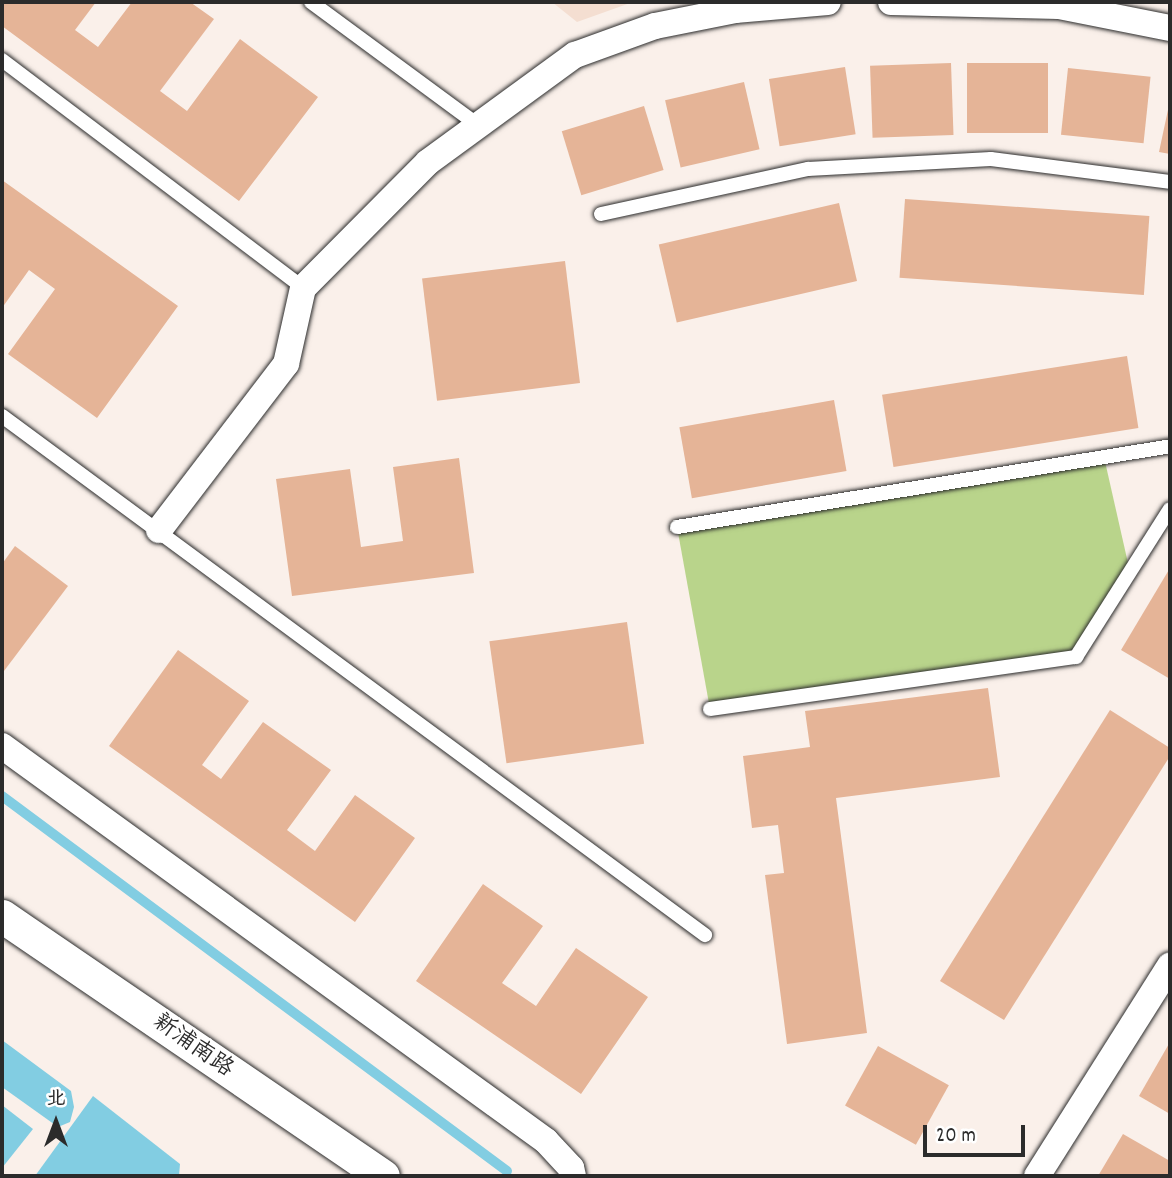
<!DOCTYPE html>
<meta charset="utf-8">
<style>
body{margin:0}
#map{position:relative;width:1172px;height:1178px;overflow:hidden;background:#faf0ea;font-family:Dekko,"LXGW WenKai TC",sans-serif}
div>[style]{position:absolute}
.built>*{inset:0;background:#f4ded1}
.green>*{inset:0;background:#b9d48b}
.water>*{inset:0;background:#82cde2}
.stream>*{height:10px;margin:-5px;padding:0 5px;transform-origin:5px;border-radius:5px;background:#82cde2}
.building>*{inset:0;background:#e5b497;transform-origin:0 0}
.roads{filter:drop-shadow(0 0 2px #2b2b2b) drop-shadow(0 0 2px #2b2b2b)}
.service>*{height:14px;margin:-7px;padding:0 7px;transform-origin:7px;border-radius:7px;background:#fff}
.minor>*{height:26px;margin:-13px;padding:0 13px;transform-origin:13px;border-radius:13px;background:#fff}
.tertiary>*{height:33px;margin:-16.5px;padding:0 16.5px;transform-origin:16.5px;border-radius:16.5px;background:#fff}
span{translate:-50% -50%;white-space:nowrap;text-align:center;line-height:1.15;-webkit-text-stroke:5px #fff;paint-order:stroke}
.street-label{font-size:23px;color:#2b2b2b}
.frame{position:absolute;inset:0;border:4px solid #2b2b2b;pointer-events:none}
.north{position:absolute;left:21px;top:1087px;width:70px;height:70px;-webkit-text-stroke:5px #fff;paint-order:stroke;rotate:0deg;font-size:19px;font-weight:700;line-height:28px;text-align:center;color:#2b2b2b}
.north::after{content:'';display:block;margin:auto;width:24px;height:32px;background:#2b2b2b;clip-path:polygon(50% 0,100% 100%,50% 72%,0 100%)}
.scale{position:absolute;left:923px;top:1125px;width:102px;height:32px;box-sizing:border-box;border:4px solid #2b2b2b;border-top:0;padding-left:9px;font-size:21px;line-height:24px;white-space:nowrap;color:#2b2b2b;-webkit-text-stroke:5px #fff;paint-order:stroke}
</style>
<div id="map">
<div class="built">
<div style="clip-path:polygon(552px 2px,633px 2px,577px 22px)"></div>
</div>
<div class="green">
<div style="clip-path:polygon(1104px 457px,1130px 572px,1076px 657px,710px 709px,677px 527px)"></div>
</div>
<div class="water">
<div style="clip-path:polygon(2px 1040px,71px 1091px,74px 1107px,70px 1122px,58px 1127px,2px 1087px)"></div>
<div style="clip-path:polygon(93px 1096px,180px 1164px,179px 1176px,35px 1176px)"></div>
<div style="clip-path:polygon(2px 1105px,33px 1129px,2px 1168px)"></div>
</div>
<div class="stream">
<div style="left:2px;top:796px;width:629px;rotate:36.6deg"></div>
</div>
<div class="building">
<div style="clip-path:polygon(2px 2px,96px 2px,75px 30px,98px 47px,132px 2px,190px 2px,214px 19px,160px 91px,187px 111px,240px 39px,318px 97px,239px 201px,2px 26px)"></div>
<div style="left:951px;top:63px;width:72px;height:81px;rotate:88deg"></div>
<div style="left:1048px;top:63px;width:70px;height:81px;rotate:90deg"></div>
<div style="left:845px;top:67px;width:68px;height:77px;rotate:81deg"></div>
<div style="left:1068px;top:68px;width:83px;height:67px;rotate:6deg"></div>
<div style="left:744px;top:82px;width:69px;height:81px;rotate:77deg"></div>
<div style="clip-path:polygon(1169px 105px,1170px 105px,1170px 154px,1159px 152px)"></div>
<div style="left:644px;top:106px;width:67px;height:86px;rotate:73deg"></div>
<div style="clip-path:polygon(2px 180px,178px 306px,97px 418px,8px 354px,55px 289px,29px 270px,2px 308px)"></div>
<div style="left:905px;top:199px;width:245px;height:79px;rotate:4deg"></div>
<div style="left:839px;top:203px;width:80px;height:185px;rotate:77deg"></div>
<div style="left:565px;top:261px;width:123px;height:144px;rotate:83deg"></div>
<div style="left:1127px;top:356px;width:73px;height:248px;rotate:81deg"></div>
<div style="left:834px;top:400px;width:72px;height:157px;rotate:80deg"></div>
<div style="clip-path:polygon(459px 458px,474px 573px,292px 596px,276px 479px,350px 469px,361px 547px,403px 541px,393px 467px)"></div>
<div style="clip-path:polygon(15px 546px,68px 586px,4px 671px,2px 564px)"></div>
<div style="clip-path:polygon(1170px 568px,1170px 679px,1121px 650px)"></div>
<div style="left:627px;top:622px;width:123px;height:139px;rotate:82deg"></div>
<div style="clip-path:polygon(178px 650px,249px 701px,202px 765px,221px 779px,263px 722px,331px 770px,287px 830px,315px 851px,355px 795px,415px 838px,355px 922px,109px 746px)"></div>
<div style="clip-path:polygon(988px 688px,1000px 777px,836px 798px,867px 1033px,787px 1044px,765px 875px,784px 873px,778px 825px,752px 828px,743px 756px,810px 747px,805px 711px)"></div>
<div style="clip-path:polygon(1110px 710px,1170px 748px,1170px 756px,1004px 1020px,940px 981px)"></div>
<div style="clip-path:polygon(483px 884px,543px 926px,502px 983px,536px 1006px,576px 948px,648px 997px,581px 1094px,416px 981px)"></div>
<div style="clip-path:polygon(1170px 1042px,1170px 1114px,1139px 1096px)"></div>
<div style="left:878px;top:1046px;width:81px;height:68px;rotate:29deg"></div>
<div style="clip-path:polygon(1123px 1134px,1170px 1161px,1170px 1176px,1098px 1176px)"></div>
</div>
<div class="roads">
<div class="service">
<div style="left:311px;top:2px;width:207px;rotate:36.4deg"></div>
<div style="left:2px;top:60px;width:378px;rotate:37.1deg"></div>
<div style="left:601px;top:214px;width:212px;rotate:-12.3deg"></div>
<div style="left:808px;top:169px;width:183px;rotate:-3.1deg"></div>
<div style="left:991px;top:159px;width:180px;rotate:7.3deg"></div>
<div style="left:2px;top:416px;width:874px;rotate:36.44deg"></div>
<div style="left:677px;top:527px;width:500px;rotate:-9.3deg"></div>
<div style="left:710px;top:709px;width:370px;rotate:-8.1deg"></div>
<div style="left:1076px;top:657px;width:175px;rotate:-57.6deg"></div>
</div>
<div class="minor">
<div style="left:891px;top:2px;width:168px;rotate:1.4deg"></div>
<div style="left:1059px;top:6px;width:113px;rotate:11.2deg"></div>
<div style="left:159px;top:530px;width:209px;rotate:-52.6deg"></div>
<div style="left:286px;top:364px;width:78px;rotate:-77.4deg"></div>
<div style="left:303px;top:288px;width:177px;rotate:-45.2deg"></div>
<div style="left:428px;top:162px;width:182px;rotate:-36.1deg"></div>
<div style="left:575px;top:55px;width:85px;rotate:-19.9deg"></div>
<div style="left:655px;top:26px;width:82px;rotate:-11.3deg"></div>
<div style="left:735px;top:10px;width:93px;rotate:-4.9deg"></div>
<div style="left:2px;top:746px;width:672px;rotate:35.98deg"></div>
<div style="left:546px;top:1141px;width:37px;rotate:47deg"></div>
<div style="left:571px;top:1168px;width:8px;rotate:76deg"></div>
<div style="left:1037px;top:1176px;width:249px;rotate:-57.7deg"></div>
</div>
<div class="tertiary">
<div style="left:2px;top:916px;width:461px;rotate:34.3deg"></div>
</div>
</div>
<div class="street-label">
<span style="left:192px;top:1047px;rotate:35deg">新浦南路</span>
</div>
<div class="frame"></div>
<div class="north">北</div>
<div class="scale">20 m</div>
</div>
